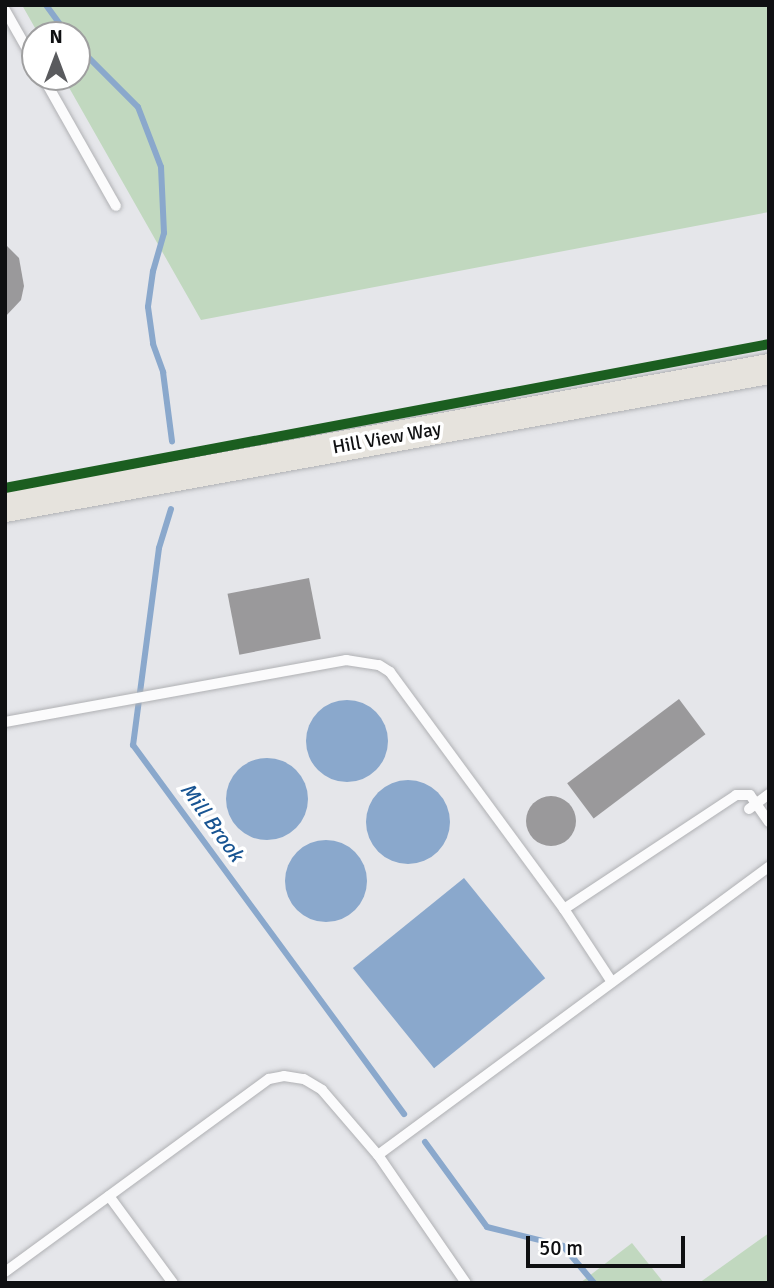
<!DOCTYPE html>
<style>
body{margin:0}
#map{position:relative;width:774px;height:1288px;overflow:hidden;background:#e5e6ea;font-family:Signika,sans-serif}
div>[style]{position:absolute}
.green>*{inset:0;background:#c1d8bf}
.water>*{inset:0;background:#8aa8cc;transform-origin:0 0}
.round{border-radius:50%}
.stream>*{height:6px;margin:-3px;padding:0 3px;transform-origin:3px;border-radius:3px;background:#8aa8cc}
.building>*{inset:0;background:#9a999b;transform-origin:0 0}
.roads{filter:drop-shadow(0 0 2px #b0b1b4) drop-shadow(0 0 2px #b0b1b4)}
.lane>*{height:10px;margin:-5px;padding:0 5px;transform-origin:5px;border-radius:5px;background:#fbfbfc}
.primary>*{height:30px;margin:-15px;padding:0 15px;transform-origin:15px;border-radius:15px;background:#e6e3dd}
.cycleway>*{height:10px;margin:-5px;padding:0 5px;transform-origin:5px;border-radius:5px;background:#1b5e20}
span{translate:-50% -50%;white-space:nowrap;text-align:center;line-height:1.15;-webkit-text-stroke:7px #fff;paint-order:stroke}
.street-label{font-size:19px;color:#0f1012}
.water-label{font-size:21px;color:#185492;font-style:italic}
.frame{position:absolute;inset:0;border:7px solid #0f1012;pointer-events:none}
.north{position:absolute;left:21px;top:21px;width:70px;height:70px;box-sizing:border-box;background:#fff;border:2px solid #9f9fa0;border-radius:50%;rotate:0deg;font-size:19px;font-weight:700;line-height:28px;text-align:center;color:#0f1012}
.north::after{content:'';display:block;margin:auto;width:24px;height:32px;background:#5a5b5e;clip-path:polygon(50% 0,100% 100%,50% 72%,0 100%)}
.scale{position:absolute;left:526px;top:1236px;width:159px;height:32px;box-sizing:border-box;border:4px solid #0f1012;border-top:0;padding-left:9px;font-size:21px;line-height:24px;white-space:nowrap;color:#0f1012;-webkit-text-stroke:5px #fff;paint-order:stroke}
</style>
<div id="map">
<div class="green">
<div style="clip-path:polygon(22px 5px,769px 5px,769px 212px,201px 320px,63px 77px,77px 77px,77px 35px,39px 35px)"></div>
<div style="clip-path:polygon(769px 1233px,769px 1283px,699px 1283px)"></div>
<div style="clip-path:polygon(632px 1243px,664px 1283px,580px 1283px)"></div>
</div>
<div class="water">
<div class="round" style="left:306px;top:700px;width:82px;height:82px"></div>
<div class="round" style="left:226px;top:758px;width:82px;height:82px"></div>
<div class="round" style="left:366px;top:780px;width:84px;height:84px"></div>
<div class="round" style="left:285px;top:840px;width:82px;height:82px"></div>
<div style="left:464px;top:878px;width:129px;height:143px;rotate:51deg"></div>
</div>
<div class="stream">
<div style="left:46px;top:5px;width:37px;rotate:54deg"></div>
<div style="left:77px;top:46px;width:86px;rotate:45deg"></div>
<div style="left:138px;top:107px;width:64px;rotate:69deg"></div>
<div style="left:161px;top:167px;width:66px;rotate:87.4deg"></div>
<div style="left:164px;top:233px;width:40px;rotate:106deg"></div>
<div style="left:153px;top:271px;width:36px;rotate:98deg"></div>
<div style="left:148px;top:307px;width:37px;rotate:82deg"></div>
<div style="left:153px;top:344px;width:30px;rotate:70deg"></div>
<div style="left:163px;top:372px;width:70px;rotate:82.6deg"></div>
<div style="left:171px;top:509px;width:41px;rotate:107.1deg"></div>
<div style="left:159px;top:548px;width:199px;rotate:97.5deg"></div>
<div style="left:133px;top:745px;width:458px;rotate:53.7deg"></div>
<div style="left:425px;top:1142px;width:105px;rotate:53.9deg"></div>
<div style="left:487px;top:1227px;width:78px;rotate:14deg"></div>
<div style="left:563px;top:1246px;width:48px;rotate:50deg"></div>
</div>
<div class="building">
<div style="clip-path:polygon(5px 244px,19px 258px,24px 286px,21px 300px,5px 317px)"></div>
<div style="left:309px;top:578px;width:62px;height:83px;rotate:79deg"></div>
<div style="left:679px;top:699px;width:44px;height:140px;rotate:53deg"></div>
<div class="round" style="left:526px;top:796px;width:50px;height:50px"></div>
</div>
<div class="roads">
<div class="lane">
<div style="left:5px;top:10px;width:61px;rotate:60.5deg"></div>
<div style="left:43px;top:77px;width:148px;rotate:60.5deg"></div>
<div style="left:5px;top:722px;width:347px;rotate:-10.3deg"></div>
<div style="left:346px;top:660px;width:33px;rotate:9deg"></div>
<div style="left:379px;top:665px;width:13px;rotate:32deg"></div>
<div style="left:390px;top:672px;width:294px;rotate:53.7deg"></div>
<div style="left:564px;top:909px;width:87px;rotate:56.7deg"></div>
<div style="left:749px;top:809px;width:25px;rotate:-37deg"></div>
<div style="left:564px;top:909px;width:206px;rotate:-33.5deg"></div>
<div style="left:736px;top:795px;width:14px"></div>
<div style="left:750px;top:795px;width:33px;rotate:55deg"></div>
<div style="left:378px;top:1155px;width:486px;rotate:-36.4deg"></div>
<div style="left:109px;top:1196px;width:108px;rotate:53.7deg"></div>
<div style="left:5px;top:1272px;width:327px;rotate:-36.2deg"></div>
<div style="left:269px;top:1079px;width:15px;rotate:-11deg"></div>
<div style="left:284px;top:1076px;width:20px;rotate:9deg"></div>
<div style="left:304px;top:1079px;width:21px;rotate:31deg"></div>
<div style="left:322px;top:1090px;width:86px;rotate:49.3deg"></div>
<div style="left:378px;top:1155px;width:155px;rotate:55.5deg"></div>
</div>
<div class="primary">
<div style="left:5px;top:507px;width:776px;rotate:-10.24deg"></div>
</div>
</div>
<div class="cycleway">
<div style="left:5px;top:488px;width:777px;rotate:-10.67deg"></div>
</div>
<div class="street-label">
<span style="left:387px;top:439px;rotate:-10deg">Hill View Way</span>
</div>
<div class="water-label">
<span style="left:212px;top:822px;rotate:54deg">Mill Brook</span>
</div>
<div class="frame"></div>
<div class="north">N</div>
<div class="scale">50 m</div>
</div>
